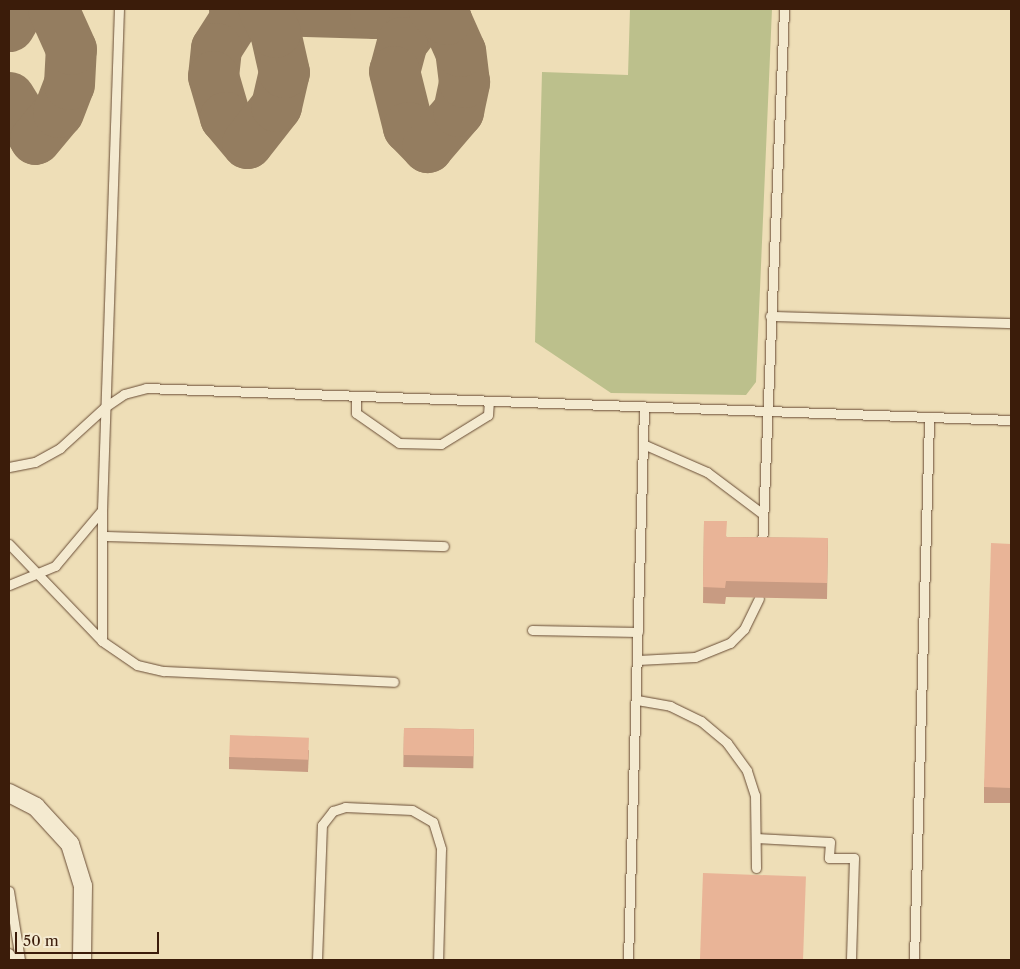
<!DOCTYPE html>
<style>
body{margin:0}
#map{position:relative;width:1020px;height:969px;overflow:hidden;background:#eedeb7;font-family:"Libre Caslon Text",serif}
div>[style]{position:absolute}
.green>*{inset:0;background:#bcc08c}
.taxiway>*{height:51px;margin:-25.5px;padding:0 25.5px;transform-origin:25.5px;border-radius:25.5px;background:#947d60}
.roads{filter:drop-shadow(0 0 1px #684c35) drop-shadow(0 0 1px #684c35)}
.lane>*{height:9px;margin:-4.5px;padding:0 4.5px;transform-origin:4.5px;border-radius:4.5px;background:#f4ead0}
.street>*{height:18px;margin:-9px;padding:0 9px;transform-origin:9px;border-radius:9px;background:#f4ead0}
.wall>*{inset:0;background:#c89b82;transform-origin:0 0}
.building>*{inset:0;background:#e9b497;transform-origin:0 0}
span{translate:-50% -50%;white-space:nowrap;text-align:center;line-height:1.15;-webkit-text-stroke:4px #f4ead0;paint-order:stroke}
.frame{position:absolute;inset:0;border:10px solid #3b1c0a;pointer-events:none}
.scale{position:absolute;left:15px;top:932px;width:144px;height:22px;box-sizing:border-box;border:2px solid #3b1c0a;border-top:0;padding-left:6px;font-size:15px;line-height:18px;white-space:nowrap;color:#3b1c0a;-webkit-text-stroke:4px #f4ead0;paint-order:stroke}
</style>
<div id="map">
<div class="green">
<div style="clip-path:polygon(630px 9px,772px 9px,756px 382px,746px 395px,611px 393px,535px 342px,542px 72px,628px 75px)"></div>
</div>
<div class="taxiway">
<div style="left:234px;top:9px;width:141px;rotate:1.6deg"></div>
<div style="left:375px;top:13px;width:18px;rotate:-13deg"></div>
<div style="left:241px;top:9px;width:46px;rotate:122.7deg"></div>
<div style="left:216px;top:48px;width:28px;rotate:96deg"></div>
<div style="left:213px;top:76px;width:43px;rotate:73.7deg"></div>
<div style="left:225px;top:117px;width:34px;rotate:50deg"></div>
<div style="left:247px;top:143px;width:47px;rotate:-51.9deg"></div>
<div style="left:276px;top:106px;width:35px;rotate:-77deg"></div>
<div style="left:284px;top:72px;width:41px;rotate:-102.7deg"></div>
<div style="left:275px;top:32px;width:25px;rotate:-117deg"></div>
<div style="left:427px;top:9px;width:41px;rotate:127.1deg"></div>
<div style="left:402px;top:42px;width:30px;rotate:105deg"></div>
<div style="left:394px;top:71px;width:58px;rotate:76deg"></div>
<div style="left:408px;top:127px;width:28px;rotate:46deg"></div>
<div style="left:427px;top:147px;width:48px;rotate:-49.3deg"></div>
<div style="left:458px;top:111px;width:30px;rotate:-78deg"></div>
<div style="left:464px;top:82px;width:31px;rotate:-97deg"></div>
<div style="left:460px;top:51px;width:35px;rotate:-114deg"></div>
<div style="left:446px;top:19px;width:16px;rotate:-142deg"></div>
<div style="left:9px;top:26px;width:20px;rotate:-60deg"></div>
<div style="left:9px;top:97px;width:49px;rotate:58.2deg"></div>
<div style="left:35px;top:139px;width:35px;rotate:-50deg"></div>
<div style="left:58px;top:112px;width:30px;rotate:-69deg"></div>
<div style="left:69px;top:84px;width:35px;rotate:-87deg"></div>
<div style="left:71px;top:49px;width:44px;rotate:-114.2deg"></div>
</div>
<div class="roads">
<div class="lane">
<div style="left:770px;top:316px;width:241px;rotate:1.7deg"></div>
<div style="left:356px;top:396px;width:17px;rotate:90deg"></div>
<div style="left:356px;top:413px;width:52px;rotate:34.9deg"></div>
<div style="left:399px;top:443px;width:42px;rotate:1.4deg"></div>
<div style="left:441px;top:444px;width:55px;rotate:-31.7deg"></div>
<div style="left:488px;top:415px;width:14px;rotate:-86deg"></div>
<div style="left:643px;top:444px;width:70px;rotate:23.6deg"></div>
<div style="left:707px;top:472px;width:70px;rotate:36.9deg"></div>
<div style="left:9px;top:467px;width:26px;rotate:-11deg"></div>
<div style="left:35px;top:462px;width:29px;rotate:-29deg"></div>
<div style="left:60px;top:448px;width:61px;rotate:-42.3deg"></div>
<div style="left:105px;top:407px;width:23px;rotate:-34deg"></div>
<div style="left:124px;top:394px;width:23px;rotate:-15deg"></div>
<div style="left:146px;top:388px;width:866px;rotate:2.12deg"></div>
<div style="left:102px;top:536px;width:342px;rotate:1.7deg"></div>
<div style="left:9px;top:544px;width:134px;rotate:46.2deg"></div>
<div style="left:102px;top:641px;width:42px;rotate:34.4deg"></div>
<div style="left:137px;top:665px;width:28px;rotate:13deg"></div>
<div style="left:164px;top:671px;width:230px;rotate:2.7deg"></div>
<div style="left:762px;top:548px;width:539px;rotate:-87.66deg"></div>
<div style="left:9px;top:585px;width:50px;rotate:-22.4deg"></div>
<div style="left:55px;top:566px;width:73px;rotate:-50deg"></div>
<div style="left:532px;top:630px;width:106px;rotate:1.1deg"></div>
<div style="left:102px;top:641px;width:131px;rotate:-90deg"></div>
<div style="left:102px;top:510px;width:501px;rotate:-88.06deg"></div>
<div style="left:638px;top:660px;width:57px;rotate:-3deg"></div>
<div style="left:695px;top:657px;width:38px;rotate:-22deg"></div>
<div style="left:730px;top:643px;width:20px;rotate:-45deg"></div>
<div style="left:744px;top:629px;width:34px;rotate:-64deg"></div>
<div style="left:637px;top:700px;width:34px;rotate:10deg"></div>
<div style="left:670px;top:706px;width:34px;rotate:26deg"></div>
<div style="left:701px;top:721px;width:34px;rotate:40deg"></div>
<div style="left:727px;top:743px;width:34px;rotate:54deg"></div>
<div style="left:747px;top:771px;width:25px;rotate:72deg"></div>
<div style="left:755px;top:795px;width:73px;rotate:89.2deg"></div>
<div style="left:756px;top:838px;width:74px;rotate:3.1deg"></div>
<div style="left:830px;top:842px;width:16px;rotate:94deg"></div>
<div style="left:829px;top:858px;width:25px"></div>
<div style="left:854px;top:858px;width:102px;rotate:91.7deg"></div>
<div style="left:9px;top:891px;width:70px;rotate:80.9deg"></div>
<div style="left:9px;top:953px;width:8px;rotate:60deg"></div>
<div style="left:317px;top:960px;width:135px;rotate:-87.9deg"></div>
<div style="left:322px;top:825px;width:18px;rotate:-52deg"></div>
<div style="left:333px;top:811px;width:13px;rotate:-18deg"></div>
<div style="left:345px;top:807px;width:67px;rotate:2.6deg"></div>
<div style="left:412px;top:810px;width:24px;rotate:30deg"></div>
<div style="left:433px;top:822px;width:28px;rotate:73deg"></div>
<div style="left:441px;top:849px;width:111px;rotate:91.5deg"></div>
<div style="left:628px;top:960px;width:553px;rotate:-88.34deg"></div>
<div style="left:914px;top:960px;width:541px;rotate:-88.41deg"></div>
</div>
<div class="street">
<div style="left:9px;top:793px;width:30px;rotate:27deg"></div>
<div style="left:36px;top:807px;width:50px;rotate:47.4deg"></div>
<div style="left:70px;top:844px;width:44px;rotate:72.8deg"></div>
<div style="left:83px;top:886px;width:74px;rotate:90.8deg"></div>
</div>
</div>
<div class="wall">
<div style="clip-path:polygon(704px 521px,727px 537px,828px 538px,827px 599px,726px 597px,725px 604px,703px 603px)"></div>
<div style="clip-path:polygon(1011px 544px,1011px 803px,984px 803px,984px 787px)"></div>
<div style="left:404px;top:728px;width:70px;height:39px;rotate:1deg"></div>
<div style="clip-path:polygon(309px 750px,308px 772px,229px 769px,229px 757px)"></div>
</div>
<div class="building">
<div style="clip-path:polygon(704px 521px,727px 521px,726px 537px,828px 538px,827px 583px,726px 581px,725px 588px,703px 587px)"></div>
<div style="clip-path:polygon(991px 543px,1011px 544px,1011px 788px,984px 787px)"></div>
<div style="left:404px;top:728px;width:70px;height:27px;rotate:1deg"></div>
<div style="left:230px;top:735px;width:79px;height:22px;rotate:2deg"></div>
<div style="left:703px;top:873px;width:103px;height:87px;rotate:2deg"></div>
</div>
<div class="frame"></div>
<div class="scale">50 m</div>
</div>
